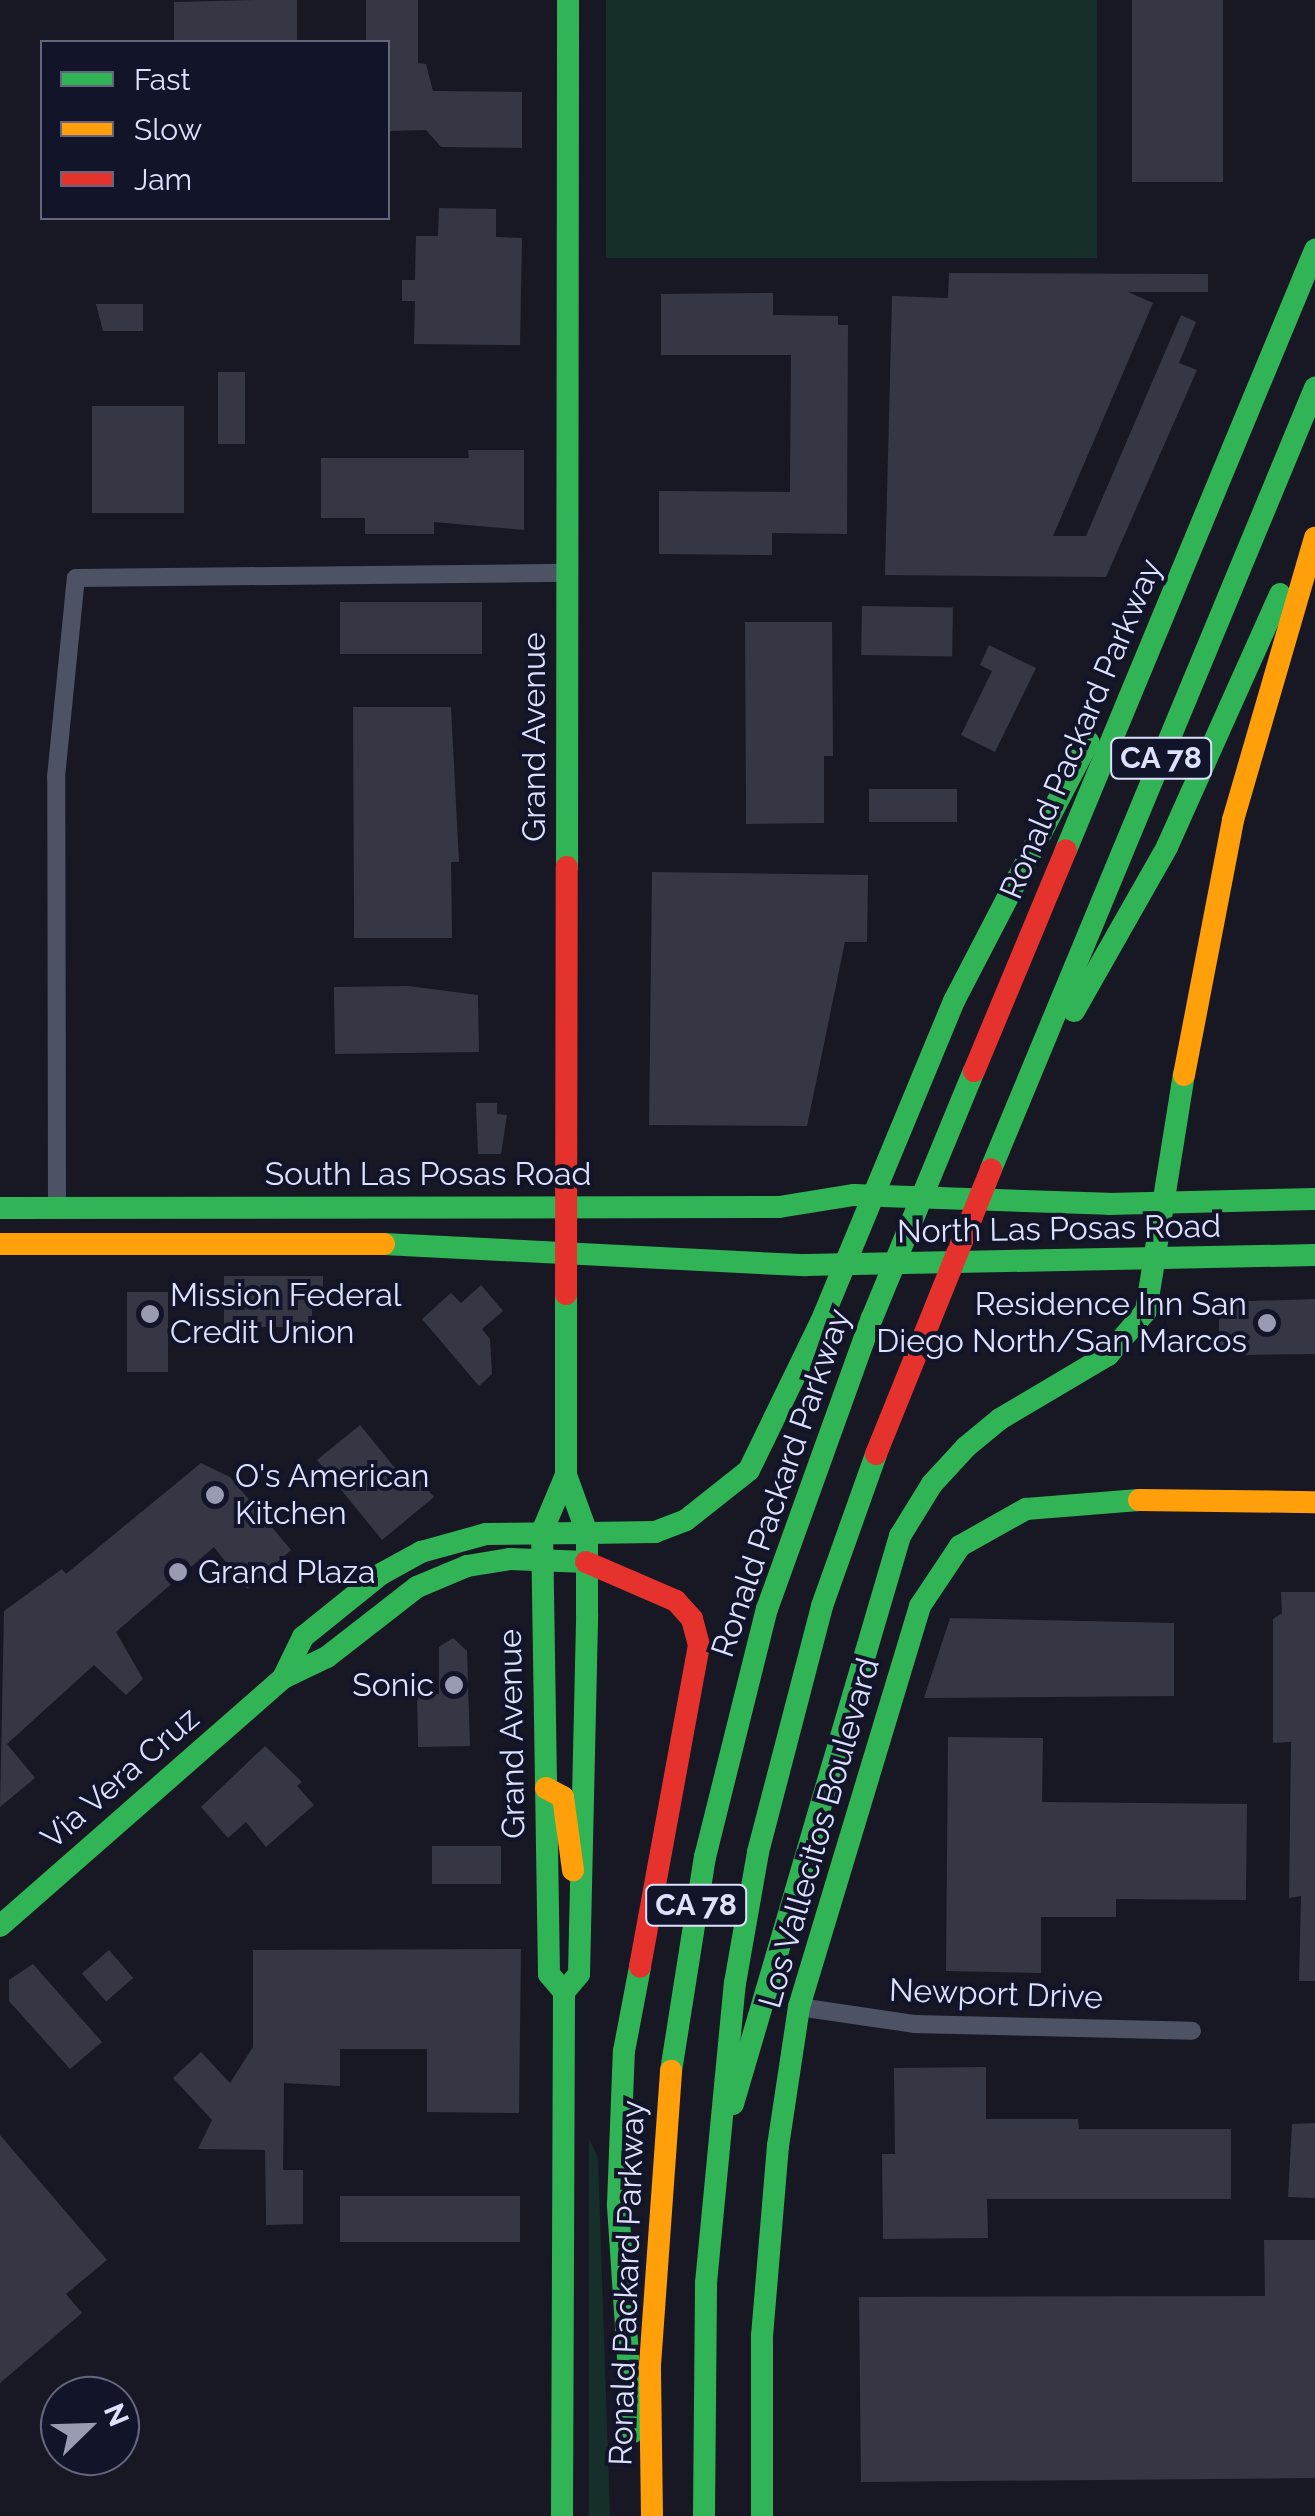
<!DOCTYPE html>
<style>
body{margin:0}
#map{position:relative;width:1315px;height:2516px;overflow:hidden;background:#171824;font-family:Raleway,sans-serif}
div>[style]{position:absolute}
.green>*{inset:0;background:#162f2a;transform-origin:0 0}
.building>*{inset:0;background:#363745;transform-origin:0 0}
.street>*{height:18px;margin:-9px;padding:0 9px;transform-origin:9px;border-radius:9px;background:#4d5264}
.fast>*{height:22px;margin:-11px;padding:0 11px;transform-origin:11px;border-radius:11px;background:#30b455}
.slow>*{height:22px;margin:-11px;padding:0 11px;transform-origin:11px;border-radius:11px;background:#ff9f0a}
.jam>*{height:22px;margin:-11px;padding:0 11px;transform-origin:11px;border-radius:11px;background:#e5322d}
.dots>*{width:28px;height:28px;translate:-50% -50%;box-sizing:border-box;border:5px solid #121429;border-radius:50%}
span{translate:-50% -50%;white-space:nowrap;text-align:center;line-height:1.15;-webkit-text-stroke:8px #121429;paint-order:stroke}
.shield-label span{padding:2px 8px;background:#121429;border:2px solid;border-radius:8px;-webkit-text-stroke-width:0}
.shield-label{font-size:30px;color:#dde1fd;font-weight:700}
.street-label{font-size:32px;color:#dde1fd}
.poi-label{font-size:32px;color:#dde1fd}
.left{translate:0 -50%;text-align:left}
.right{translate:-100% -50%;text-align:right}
.legend{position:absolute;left:40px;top:40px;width:350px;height:180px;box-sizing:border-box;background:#121429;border:2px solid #63667e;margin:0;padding:12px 18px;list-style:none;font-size:30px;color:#dde1fd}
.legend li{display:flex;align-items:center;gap:20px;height:50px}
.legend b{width:50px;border:2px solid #63667e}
.north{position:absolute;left:40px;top:2376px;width:100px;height:100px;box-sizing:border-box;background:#121429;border:2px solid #63667e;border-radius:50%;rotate:67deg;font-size:28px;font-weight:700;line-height:40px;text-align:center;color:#dde1fd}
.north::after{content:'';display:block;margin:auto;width:35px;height:45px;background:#989bb1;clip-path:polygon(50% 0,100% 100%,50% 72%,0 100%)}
</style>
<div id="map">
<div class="green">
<div style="left:606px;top:0;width:491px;height:258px"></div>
<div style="clip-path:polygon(589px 2138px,598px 2158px,610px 2516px,589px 2516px)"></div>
</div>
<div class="building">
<div style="clip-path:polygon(254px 0,297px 0,297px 42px,174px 42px,174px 2px)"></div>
<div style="clip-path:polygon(366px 0,418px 0,418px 63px,426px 64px,433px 91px,522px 92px,522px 148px,441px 147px,426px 130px,388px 131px,388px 42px,366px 42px)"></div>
<div style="left:1132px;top:0;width:91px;height:182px"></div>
<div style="clip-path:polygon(439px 208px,496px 209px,496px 237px,522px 238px,520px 345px,414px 344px,415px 301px,402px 301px,402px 280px,415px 280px,416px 236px,438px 236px)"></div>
<div style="clip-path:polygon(949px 273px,1208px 274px,1208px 292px,1128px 292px,1153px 303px,1053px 536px,1086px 536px,1181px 315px,1196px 322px,1179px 363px,1197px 370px,1106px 577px,885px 575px,892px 296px,948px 298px)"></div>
<div style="clip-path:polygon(773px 293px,773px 315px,838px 316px,838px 325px,848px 325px,847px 534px,772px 533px,772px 555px,659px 554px,659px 491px,790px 492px,791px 355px,661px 355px,661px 294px)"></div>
<div style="clip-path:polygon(96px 304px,143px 304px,143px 331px,103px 331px)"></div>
<div style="left:218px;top:372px;width:27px;height:72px"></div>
<div style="left:92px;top:406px;width:92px;height:107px"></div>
<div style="clip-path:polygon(468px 450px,524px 450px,524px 530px,434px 522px,434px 534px,365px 534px,365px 518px,321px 518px,321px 458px,469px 458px)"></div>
<div style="left:482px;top:602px;width:52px;height:142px;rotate:90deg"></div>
<div style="left:862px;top:606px;width:91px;height:49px;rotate:1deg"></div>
<div style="clip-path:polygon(745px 622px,832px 622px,833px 756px,824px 756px,824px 823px,746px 824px)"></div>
<div style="clip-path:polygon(989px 645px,1036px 668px,995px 752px,961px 735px,992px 671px,980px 665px)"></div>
<div style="clip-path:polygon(353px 707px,451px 707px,459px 862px,451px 862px,452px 938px,354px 938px)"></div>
<div style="left:869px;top:789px;width:88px;height:33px"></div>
<div style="clip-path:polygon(652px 872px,868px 875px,867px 942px,845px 942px,807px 1126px,649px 1125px)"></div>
<div style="clip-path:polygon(408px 986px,478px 995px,479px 1052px,335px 1054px,334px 987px)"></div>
<div style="clip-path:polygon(476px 1103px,497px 1103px,497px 1114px,507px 1115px,501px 1154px,478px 1154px)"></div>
<div style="clip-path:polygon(224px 1276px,323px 1276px,323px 1300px,312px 1300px,312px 1327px,224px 1327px)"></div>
<div style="clip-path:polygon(481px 1285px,503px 1311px,482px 1329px,490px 1339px,492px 1374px,479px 1386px,422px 1319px,451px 1293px,461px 1303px)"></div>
<div style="left:168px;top:1292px;width:80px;height:41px;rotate:90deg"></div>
<div style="clip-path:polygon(1315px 1299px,1315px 1354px,1242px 1355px,1241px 1345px,1219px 1345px,1219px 1302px)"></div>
<div style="clip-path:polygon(360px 1425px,408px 1484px,417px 1477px,434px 1497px,382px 1540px,317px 1460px)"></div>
<div style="clip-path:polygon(201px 1463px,230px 1477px,291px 1550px,247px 1589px,214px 1547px,116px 1632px,143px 1679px,126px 1695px,94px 1665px,7px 1744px,35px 1778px,0 1807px,4px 1611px,62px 1569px,66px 1574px)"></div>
<div style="clip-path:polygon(1281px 1592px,1315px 1592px,1315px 1981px,1299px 1981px,1301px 1896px,1289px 1898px,1291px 1742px,1273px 1743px,1273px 1619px,1282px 1613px)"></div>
<div style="clip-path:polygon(950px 1618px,1174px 1623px,1174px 1696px,924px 1698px)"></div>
<div style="clip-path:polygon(453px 1638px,467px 1651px,470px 1746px,418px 1747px,417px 1694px,439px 1694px,439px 1647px)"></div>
<div style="clip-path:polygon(948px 1737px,1043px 1738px,1042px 1802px,1247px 1804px,1246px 1900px,1116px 1899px,1116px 1917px,1041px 1917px,1041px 1973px,946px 1971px)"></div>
<div style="clip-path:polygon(265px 1746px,302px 1782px,297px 1786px,314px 1805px,266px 1847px,246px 1822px,228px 1838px,201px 1807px)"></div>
<div style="left:432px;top:1846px;width:69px;height:38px"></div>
<div style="clip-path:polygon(521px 1949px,519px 2113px,427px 2112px,427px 2049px,340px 2049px,340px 2086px,284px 2083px,283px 2170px,303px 2170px,303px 2224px,266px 2225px,265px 2150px,198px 2149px,212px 2120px,173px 2078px,201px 2052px,230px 2083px,253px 2047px,253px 1950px)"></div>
<div style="left:109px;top:1950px;width:37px;height:36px;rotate:49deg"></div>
<div style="clip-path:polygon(33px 1964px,102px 2042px,70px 2069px,9px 2001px,9px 1980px)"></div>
<div style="clip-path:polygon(986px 2067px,986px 2119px,1078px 2119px,1079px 2129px,1231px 2129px,1231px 2199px,987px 2199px,988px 2238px,883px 2239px,882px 2154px,895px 2154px,894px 2068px)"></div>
<div style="clip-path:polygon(1315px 2123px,1315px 2198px,1288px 2197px,1292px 2124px)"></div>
<div style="clip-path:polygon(0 2135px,107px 2260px,66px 2294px,82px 2313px,0 2383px)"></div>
<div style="left:340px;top:2196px;width:180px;height:46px"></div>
<div style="clip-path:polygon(1264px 2240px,1315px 2240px,1315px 2478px,861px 2482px,859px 2297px,1265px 2296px)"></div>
</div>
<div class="street">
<div style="left:57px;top:1208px;width:431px;rotate:-90.1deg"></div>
<div style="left:56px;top:777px;width:200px;rotate:-84.3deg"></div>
<div style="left:76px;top:578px;width:490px;rotate:-0.6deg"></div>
<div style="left:799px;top:2007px;width:116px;rotate:8.4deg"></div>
<div style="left:914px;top:2024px;width:278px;rotate:1.4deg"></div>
</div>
<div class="fast">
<div style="left:1066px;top:850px;width:650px;rotate:-67.46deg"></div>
<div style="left:567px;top:867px;width:867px;rotate:-89.93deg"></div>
<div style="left:1074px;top:1011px;width:189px;rotate:-60.4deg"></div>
<div style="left:1167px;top:847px;width:277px;rotate:-65.9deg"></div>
<div style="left:991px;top:1169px;width:846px;rotate:-67.47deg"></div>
<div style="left:0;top:1208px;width:779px;rotate:-0.07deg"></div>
<div style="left:779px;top:1207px;width:76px;rotate:-9.1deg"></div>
<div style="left:854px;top:1195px;width:254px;rotate:2deg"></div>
<div style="left:1108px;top:1204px;width:207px;rotate:-1.4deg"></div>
<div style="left:384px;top:1244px;width:422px;rotate:2.9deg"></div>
<div style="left:805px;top:1265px;width:510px;rotate:-1.12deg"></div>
<div style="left:587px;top:1533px;width:68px;rotate:-0.8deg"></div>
<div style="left:655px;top:1532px;width:33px;rotate:-21deg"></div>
<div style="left:686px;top:1520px;width:80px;rotate:-38.4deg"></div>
<div style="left:749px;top:1470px;width:165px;rotate:-64.1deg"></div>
<div style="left:821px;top:1322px;width:347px;rotate:-67.5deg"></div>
<div style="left:954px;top:1001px;width:292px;rotate:-62.6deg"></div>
<div style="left:283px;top:1678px;width:46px;rotate:-64deg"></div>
<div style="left:303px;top:1637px;width:100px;rotate:-38.9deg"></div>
<div style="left:381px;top:1574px;width:46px;rotate:-28.8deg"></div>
<div style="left:421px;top:1552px;width:67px;rotate:-15.5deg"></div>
<div style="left:486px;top:1534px;width:101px;rotate:-0.6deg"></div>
<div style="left:0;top:1926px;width:376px;rotate:-41.2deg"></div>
<div style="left:283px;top:1678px;width:49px;rotate:-25.5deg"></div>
<div style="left:327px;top:1657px;width:114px;rotate:-37.9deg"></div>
<div style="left:417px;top:1587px;width:54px;rotate:-22.8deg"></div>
<div style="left:467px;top:1566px;width:44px;rotate:-9.2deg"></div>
<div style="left:510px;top:1559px;width:76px;rotate:2.3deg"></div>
<div style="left:564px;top:1992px;width:23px;rotate:-130deg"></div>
<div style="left:549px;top:1974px;width:442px;rotate:-90.9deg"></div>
<div style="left:542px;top:1532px;width:62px;rotate:-67.2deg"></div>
<div style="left:671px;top:2071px;width:217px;rotate:-81deg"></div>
<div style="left:705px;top:1857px;width:256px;rotate:-76deg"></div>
<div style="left:767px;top:1609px;width:309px;rotate:-70.2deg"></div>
<div style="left:872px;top:1318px;width:267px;rotate:-67.6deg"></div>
<div style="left:733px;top:2104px;width:592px;rotate:-73.62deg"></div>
<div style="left:900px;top:1536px;width:61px;rotate:-58.4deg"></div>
<div style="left:932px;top:1484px;width:50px;rotate:-47.4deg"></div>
<div style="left:966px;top:1447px;width:44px;rotate:-39.5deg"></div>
<div style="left:1000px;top:1419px;width:126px;rotate:-30.7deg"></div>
<div style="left:1108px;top:1355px;width:58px;rotate:-49.2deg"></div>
<div style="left:1146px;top:1311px;width:239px;rotate:-80.9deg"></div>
<div style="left:633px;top:2432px;width:228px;rotate:-93.8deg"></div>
<div style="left:618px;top:2204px;width:153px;rotate:-87.8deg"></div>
<div style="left:624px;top:2051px;width:86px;rotate:-79.2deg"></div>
<div style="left:562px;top:2516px;width:524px;rotate:-89.78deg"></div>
<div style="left:564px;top:1992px;width:23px;rotate:-50deg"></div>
<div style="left:579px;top:1974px;width:360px;rotate:-88.7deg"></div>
<div style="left:587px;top:1614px;width:81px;rotate:-90deg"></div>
<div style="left:587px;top:1533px;width:62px;rotate:-109.9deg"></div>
<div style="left:566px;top:1475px;width:181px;rotate:-90deg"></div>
<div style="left:704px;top:2516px;width:233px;rotate:-89.5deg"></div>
<div style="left:706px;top:2283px;width:301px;rotate:-84.5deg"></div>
<div style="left:735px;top:1983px;width:133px;rotate:-80deg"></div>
<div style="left:758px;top:1852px;width:254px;rotate:-75.4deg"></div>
<div style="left:822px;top:1606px;width:161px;rotate:-70.4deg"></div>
<div style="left:762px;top:2516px;width:180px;rotate:-90deg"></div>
<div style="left:762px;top:2336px;width:191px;rotate:-85.2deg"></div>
<div style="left:778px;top:2146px;width:141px;rotate:-81.4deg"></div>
<div style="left:799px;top:2007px;width:419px;rotate:-73.2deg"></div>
<div style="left:920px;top:1606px;width:72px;rotate:-56.3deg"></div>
<div style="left:960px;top:1546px;width:76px;rotate:-29.3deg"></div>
<div style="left:1026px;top:1509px;width:113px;rotate:-4.6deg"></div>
</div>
<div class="slow">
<div style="left:1184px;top:1075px;width:260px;rotate:-79.1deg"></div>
<div style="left:1233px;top:820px;width:294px;rotate:-73.8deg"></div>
<div style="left:0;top:1244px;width:384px"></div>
<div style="left:1139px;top:1500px;width:176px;rotate:0.7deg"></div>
<div style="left:546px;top:1788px;width:19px;rotate:28deg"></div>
<div style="left:563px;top:1797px;width:74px;rotate:82.2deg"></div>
<div style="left:652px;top:2516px;width:151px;rotate:-90.8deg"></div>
<div style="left:650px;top:2365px;width:295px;rotate:-85.9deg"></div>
</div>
<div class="jam">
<div style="left:974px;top:1071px;width:239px;rotate:-67.4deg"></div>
<div style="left:566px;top:1294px;width:427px;rotate:-89.9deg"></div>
<div style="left:876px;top:1454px;width:307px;rotate:-68deg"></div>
<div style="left:586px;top:1562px;width:98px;rotate:23.4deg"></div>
<div style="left:676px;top:1601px;width:24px;rotate:48deg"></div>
<div style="left:692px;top:1619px;width:27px;rotate:75deg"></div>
<div style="left:699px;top:1645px;width:327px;rotate:100.4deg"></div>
</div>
<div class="dots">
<div style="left:150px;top:1314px;background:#989bb1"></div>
<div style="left:1267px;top:1323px;background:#989bb1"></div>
<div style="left:215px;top:1495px;background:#989bb1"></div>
<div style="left:178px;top:1572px;background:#989bb1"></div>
<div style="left:454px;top:1685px;background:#989bb1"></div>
</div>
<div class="shield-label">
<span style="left:1161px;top:758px">CA 78</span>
<span style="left:696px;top:1905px">CA 78</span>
</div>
<div class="street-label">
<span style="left:1081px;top:729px;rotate:-67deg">Ronald Packard Parkway</span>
<span style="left:534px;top:737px;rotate:-90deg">Grand Avenue</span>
<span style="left:428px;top:1174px">South Las Posas Road</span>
<span style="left:1059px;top:1229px;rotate:-1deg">North Las Posas Road</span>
<span style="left:781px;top:1483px;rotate:-71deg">Ronald Packard Parkway</span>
<span style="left:512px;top:1734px;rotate:-91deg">Grand Avenue</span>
<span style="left:120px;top:1778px;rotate:-41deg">Via Vera Cruz</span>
<span style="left:819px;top:1833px;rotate:-74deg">Los Vallecitos Boulevard</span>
<span style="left:996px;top:1994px;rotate:2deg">Newport Drive</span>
<span style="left:627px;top:2283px;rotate:-88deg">Ronald Packard Parkway</span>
</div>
<div class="poi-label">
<span class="left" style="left:170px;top:1314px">Mission Federal<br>Credit Union</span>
<span class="right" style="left:1247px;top:1323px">Residence Inn San<br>Diego North/San Marcos</span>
<span class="left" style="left:235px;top:1495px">O's American<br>Kitchen</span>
<span class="left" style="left:198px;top:1572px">Grand Plaza</span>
<span class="right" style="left:434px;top:1685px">Sonic</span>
</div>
<ul class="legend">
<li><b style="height:12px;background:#30b455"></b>Fast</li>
<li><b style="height:12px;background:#ff9f0a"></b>Slow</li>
<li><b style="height:12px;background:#e5322d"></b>Jam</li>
</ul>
<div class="north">N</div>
</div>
